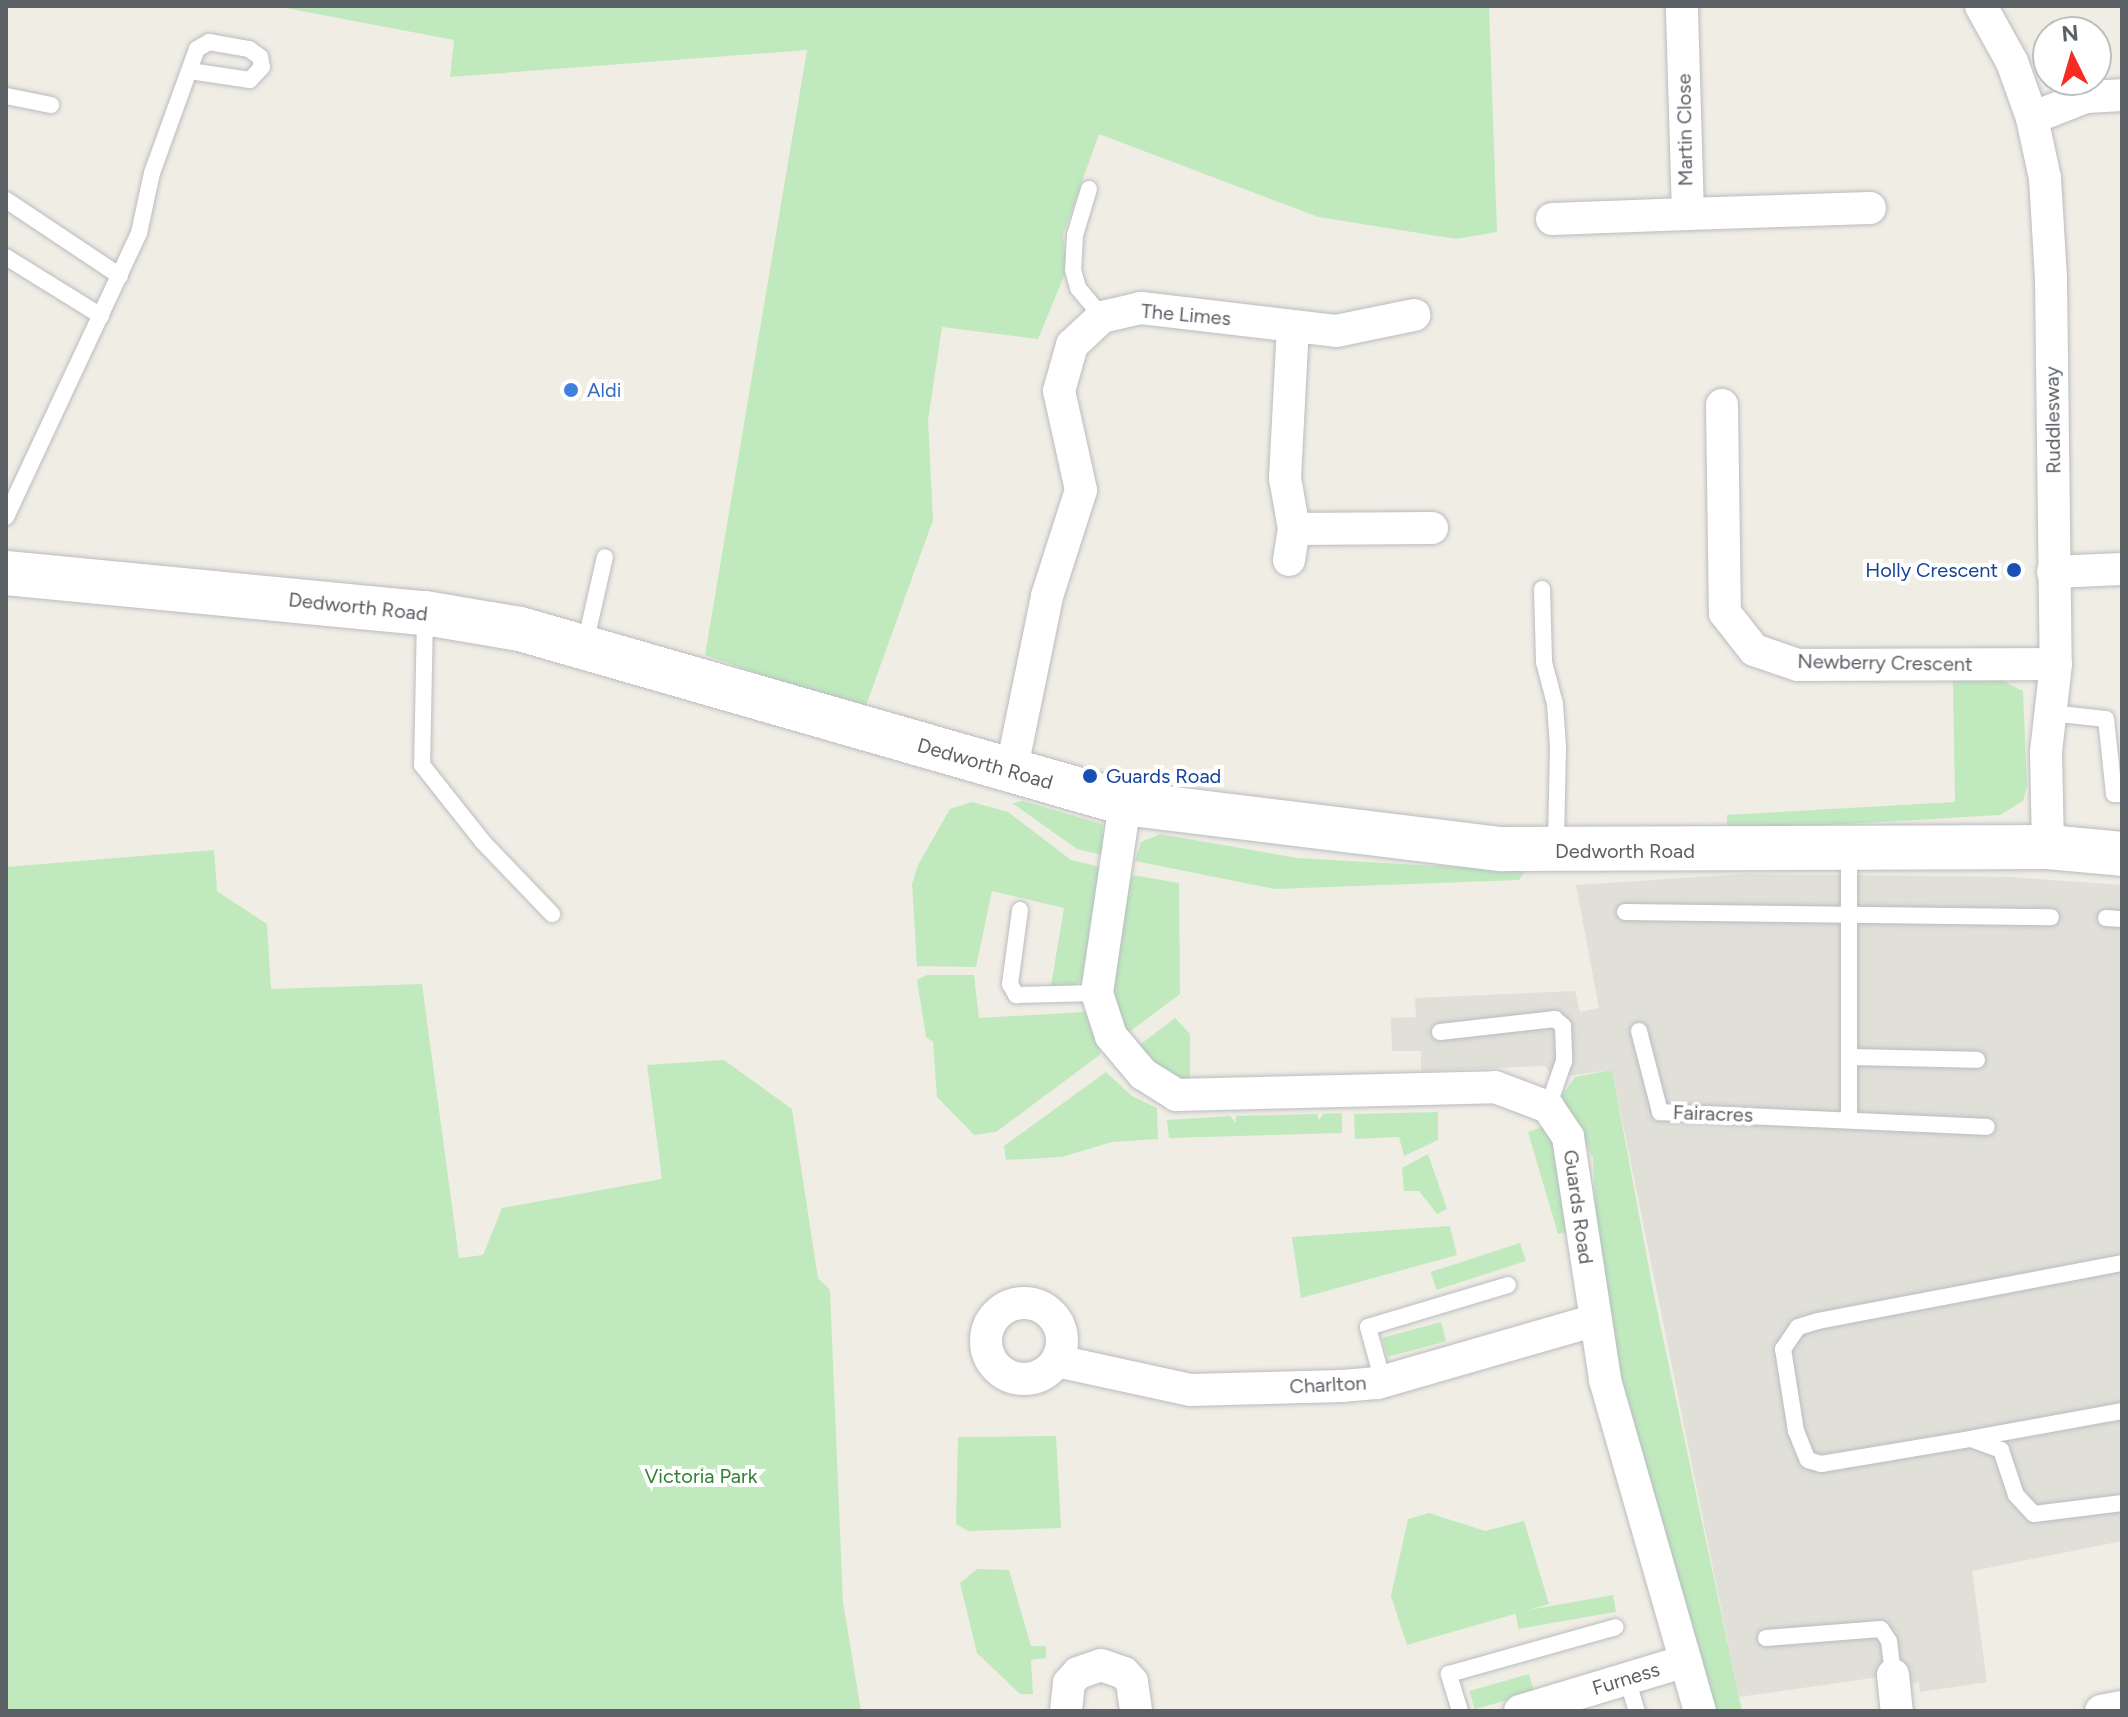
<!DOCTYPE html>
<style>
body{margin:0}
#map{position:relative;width:2128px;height:1717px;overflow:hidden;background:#f0ede4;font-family:Figtree,sans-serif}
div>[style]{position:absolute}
.industrial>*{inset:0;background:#e0dfd8}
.green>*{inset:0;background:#c0eabe;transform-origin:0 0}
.roads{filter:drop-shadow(0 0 2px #b9bcc1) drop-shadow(0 0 2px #b9bcc1)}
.service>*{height:16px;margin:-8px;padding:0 8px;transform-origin:8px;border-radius:8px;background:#fff}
.minor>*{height:32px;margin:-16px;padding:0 16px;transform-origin:16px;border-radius:16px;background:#fff}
.minor>.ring{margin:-16px;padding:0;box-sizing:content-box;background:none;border:32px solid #fff;border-radius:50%}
.secondary>*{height:44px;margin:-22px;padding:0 22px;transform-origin:22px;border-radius:22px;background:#fff}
.dots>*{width:22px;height:22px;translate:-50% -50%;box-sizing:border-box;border:4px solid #fff;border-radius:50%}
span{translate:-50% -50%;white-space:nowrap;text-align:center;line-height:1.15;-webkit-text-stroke:8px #fff;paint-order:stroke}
.street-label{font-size:20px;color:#5c6166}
.shop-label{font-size:20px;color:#366cbe}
.left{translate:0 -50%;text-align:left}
.transit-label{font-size:20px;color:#164399}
.right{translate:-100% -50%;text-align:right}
.park-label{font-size:20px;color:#2d842d}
.frame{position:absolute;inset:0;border:8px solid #5c6166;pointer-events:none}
.north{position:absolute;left:2032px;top:16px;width:80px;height:80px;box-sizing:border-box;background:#fff;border:2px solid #bec0c2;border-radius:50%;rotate:355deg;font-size:22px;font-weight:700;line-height:32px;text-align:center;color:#5c6166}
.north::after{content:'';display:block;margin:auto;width:28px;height:36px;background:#f92a21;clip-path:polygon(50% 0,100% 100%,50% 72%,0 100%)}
</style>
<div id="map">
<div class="industrial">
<div style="clip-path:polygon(1745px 874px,2009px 877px,2122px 885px,2122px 1541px,1972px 1571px,1987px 1682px,1920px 1692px,1919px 1682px,1881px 1689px,1879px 1677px,1739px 1697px,1612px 1070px,1554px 1078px,1545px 1066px,1421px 1071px,1421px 1051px,1392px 1051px,1391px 1018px,1416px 1017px,1415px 998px,1575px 991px,1580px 1012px,1599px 1008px,1576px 885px)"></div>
</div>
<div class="green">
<div style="clip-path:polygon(275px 6px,1489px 6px,1497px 232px,1456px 239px,1318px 217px,1099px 134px,1063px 235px,1067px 269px,1038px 339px,942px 327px,928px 420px,933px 520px,864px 711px,705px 655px,807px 50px,450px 77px,454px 40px)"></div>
<div style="clip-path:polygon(2001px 680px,2023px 691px,2027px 786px,2023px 801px,2000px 815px,1777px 828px,1727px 825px,1727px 815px,1955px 802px,1953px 681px)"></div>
<div style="clip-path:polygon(1023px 801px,1102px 824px,1107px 856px,1077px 849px,1012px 803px)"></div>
<div style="clip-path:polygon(972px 802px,1008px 812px,1071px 860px,1105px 868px,1083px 979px,1071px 989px,1050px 991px,1064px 908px,992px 891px,976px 967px,917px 966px,912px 884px,918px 865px,950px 809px)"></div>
<div style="clip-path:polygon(1160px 834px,1297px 858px,1525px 871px,1519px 880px,1275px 889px,1135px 861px,1141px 842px)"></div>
<div style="clip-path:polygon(214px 850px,217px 891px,267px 924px,271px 989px,422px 984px,459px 1258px,483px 1255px,502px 1208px,662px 1179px,647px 1065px,724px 1060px,792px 1109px,818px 1278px,830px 1290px,843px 1602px,861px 1711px,6px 1711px,6px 867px)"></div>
<div style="clip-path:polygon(1132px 875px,1179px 883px,1180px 994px,1124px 1036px,1108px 981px)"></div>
<div style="clip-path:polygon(927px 975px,974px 975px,979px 1018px,1085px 1012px,1101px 1054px,996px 1132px,974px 1135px,937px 1097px,933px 1042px,926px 1037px,917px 980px)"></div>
<div style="clip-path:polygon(1175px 1018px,1190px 1034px,1190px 1083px,1133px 1050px)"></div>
<div style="clip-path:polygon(1612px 1070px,1654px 1295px,1742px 1711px,1709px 1711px,1600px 1306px,1593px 1158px,1561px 1097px,1575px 1077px)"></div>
<div style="clip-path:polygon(1106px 1072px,1132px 1096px,1157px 1108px,1158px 1139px,1112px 1142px,1062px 1157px,1006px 1160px,1004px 1146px)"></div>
<div style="clip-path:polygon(1438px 1112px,1438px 1140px,1404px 1156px,1399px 1137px,1355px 1139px,1354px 1114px)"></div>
<div style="clip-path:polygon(1342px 1113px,1342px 1133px,1169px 1138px,1167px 1120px,1230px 1116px,1236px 1123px,1236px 1116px,1317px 1114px,1319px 1120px,1323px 1114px)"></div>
<div style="clip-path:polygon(1545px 1126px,1566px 1155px,1570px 1231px,1558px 1234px,1528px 1132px)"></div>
<div style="clip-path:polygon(1428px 1154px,1447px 1209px,1437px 1214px,1419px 1191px,1404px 1191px,1402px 1168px)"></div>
<div style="clip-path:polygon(1450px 1226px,1457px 1255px,1301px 1298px,1292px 1237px)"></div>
<div style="left:1520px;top:1243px;width:19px;height:94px;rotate:72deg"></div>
<div style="left:1441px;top:1322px;width:20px;height:61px;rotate:75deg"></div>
<div style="clip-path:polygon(1056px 1436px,1061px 1528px,968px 1531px,956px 1524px,958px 1437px)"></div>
<div style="clip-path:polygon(1429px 1513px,1485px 1531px,1524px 1521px,1549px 1604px,1407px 1645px,1391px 1596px,1408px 1519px)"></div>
<div style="clip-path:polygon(977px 1569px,1009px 1570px,1031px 1646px,1046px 1646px,1046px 1658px,1031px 1660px,1033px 1694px,1020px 1694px,977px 1653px,960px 1583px)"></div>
<div style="left:1613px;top:1595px;width:17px;height:99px;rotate:80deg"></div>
<div style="left:1529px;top:1674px;width:19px;height:62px;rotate:74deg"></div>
</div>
<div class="roads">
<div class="service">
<div style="left:6px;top:96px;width:46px;rotate:11.3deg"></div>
<div style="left:1089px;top:189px;width:48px;rotate:106.9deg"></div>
<div style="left:1075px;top:235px;width:35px;rotate:93deg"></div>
<div style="left:1073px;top:270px;width:19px;rotate:74deg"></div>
<div style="left:1078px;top:288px;width:38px;rotate:50deg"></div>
<div style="left:6px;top:200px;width:137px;rotate:33.7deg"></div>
<div style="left:6px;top:257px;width:112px;rotate:31.8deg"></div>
<div style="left:6px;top:517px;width:314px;rotate:-64.9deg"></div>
<div style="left:139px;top:233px;width:61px;rotate:-77.8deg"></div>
<div style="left:152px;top:173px;width:132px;rotate:-70.1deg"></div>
<div style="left:197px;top:49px;width:14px;rotate:-30deg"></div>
<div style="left:209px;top:42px;width:41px;rotate:9.9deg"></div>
<div style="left:249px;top:49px;width:14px;rotate:36deg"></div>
<div style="left:260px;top:57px;width:10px;rotate:79deg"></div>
<div style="left:262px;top:67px;width:18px;rotate:133deg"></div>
<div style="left:250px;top:80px;width:61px;rotate:-171.5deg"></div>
<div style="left:1542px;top:589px;width:73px;rotate:88.4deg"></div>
<div style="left:1544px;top:662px;width:43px;rotate:75.3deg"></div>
<div style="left:1555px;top:704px;width:43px;rotate:86deg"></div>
<div style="left:1558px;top:747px;width:99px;rotate:91.2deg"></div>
<div style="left:425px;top:615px;width:150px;rotate:91.1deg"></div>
<div style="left:422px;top:765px;width:98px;rotate:51.6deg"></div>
<div style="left:483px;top:842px;width:100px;rotate:46.2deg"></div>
<div style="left:585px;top:644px;width:89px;rotate:-77.1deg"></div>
<div style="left:2050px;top:713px;width:56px;rotate:6.1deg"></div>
<div style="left:2106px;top:719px;width:75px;rotate:83.9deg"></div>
<div style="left:2114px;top:794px;width:8px"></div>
<div style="left:1849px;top:850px;width:269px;rotate:90deg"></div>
<div style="left:1020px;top:910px;width:75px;rotate:97.7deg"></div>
<div style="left:1010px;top:984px;width:13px;rotate:61deg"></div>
<div style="left:1016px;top:995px;width:81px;rotate:-1.4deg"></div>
<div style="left:1625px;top:912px;width:426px;rotate:0.7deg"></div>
<div style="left:2106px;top:918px;width:16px;rotate:4deg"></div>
<div style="left:1639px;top:1031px;width:84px;rotate:75.5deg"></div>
<div style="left:1660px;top:1112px;width:327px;rotate:2.6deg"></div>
<div style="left:1440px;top:1032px;width:116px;rotate:-6.4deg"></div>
<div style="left:1555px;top:1019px;width:11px;rotate:41deg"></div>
<div style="left:1563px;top:1026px;width:35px;rotate:88deg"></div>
<div style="left:1564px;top:1061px;width:49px;rotate:109.2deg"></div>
<div style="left:1849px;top:1057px;width:128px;rotate:1.3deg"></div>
<div style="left:2122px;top:1263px;width:309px;rotate:169.2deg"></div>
<div style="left:1818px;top:1321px;width:21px;rotate:163deg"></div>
<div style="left:1798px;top:1327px;width:27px;rotate:124deg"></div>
<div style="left:1783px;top:1349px;width:83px;rotate:81deg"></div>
<div style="left:1796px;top:1431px;width:31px;rotate:68deg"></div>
<div style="left:1808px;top:1460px;width:14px;rotate:17deg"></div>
<div style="left:1821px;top:1464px;width:152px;rotate:-9.5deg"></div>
<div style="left:1971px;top:1439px;width:32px;rotate:20deg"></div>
<div style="left:2001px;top:1450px;width:47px;rotate:71.6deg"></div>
<div style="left:2016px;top:1495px;width:26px;rotate:47deg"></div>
<div style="left:2034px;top:1514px;width:89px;rotate:-7.1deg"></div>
<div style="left:1383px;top:1382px;width:57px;rotate:-105.3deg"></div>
<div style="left:1368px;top:1327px;width:146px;rotate:-16.7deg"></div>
<div style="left:1974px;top:1438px;width:150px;rotate:-10.3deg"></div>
<div style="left:1766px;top:1638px;width:115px;rotate:-4.5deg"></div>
<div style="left:1881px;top:1629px;width:14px;rotate:56deg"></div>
<div style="left:1889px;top:1641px;width:34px;rotate:83deg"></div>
<div style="left:1627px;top:1679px;width:34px;rotate:73deg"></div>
<div style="left:1460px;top:1711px;width:39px;rotate:-107deg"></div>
<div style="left:1449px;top:1674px;width:173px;rotate:-15.7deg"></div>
</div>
<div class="minor">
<div style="left:1981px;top:6px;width:64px;rotate:61deg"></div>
<div style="left:2012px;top:62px;width:59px;rotate:70.3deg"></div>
<div style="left:2032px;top:118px;width:61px;rotate:77.8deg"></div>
<div style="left:2045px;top:178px;width:101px;rotate:86.6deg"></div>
<div style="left:2051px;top:279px;width:385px;rotate:89.3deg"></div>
<div style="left:2056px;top:664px;width:89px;rotate:96.5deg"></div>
<div style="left:2046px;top:752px;width:95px;rotate:88.8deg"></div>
<div style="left:2032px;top:118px;width:58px;rotate:-21.3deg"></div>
<div style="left:2086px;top:97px;width:36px;rotate:-3deg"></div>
<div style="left:1688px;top:214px;width:182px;rotate:-1.9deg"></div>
<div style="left:1552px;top:219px;width:136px;rotate:-2.1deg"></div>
<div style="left:1688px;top:214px;width:208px;rotate:-91.7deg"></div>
<div style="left:1722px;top:405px;width:208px;rotate:89.2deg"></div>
<div style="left:1725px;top:613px;width:47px;rotate:51.9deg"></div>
<div style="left:1754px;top:650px;width:46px;rotate:18.8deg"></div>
<div style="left:1798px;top:665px;width:258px;rotate:-0.2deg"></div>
<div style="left:1294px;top:529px;width:138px;rotate:-0.4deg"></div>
<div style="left:1289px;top:560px;width:31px;rotate:-81deg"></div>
<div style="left:1294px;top:529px;width:52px;rotate:-100deg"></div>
<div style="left:1285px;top:478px;width:152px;rotate:-87deg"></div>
<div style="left:2053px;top:572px;width:69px;rotate:-2.5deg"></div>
<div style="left:1011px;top:772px;width:180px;rotate:-78.4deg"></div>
<div style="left:1047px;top:596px;width:111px;rotate:-72.2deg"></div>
<div style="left:1081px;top:490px;width:101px;rotate:-102.5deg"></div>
<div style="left:1059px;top:391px;width:48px;rotate:-74.2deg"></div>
<div style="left:1072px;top:345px;width:41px;rotate:-43deg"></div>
<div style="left:1102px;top:317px;width:40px;rotate:-13deg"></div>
<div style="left:1141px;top:308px;width:196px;rotate:6.7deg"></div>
<div style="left:1336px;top:331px;width:80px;rotate:-11.6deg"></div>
<div style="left:1125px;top:803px;width:192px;rotate:98.4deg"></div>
<div style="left:1097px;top:993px;width:45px;rotate:72deg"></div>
<div style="left:1111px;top:1036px;width:50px;rotate:49.9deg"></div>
<div style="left:1143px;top:1074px;width:39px;rotate:32deg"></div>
<div style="left:1176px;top:1095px;width:319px;rotate:-1.4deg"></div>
<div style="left:1495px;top:1087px;width:57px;rotate:20.7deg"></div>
<div style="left:1548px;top:1107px;width:36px;rotate:56deg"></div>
<div style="left:1568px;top:1137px;width:246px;rotate:81.3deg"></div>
<div style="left:1605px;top:1380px;width:344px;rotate:74deg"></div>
<div class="ring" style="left:986px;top:1303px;width:44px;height:44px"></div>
<div style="left:1057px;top:1361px;width:136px;rotate:12.3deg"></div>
<div style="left:1190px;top:1390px;width:152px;rotate:-1.5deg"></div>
<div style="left:1342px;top:1386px;width:36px;rotate:-5deg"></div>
<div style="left:1378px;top:1383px;width:224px;rotate:-16.1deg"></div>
<div style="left:1893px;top:1675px;width:36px;rotate:84deg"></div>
<div style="left:1066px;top:1711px;width:28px;rotate:-84deg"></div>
<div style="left:1069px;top:1683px;width:13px;rotate:-48deg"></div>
<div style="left:1078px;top:1673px;width:24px;rotate:-19deg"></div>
<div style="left:1101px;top:1665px;width:24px;rotate:19deg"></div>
<div style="left:1124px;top:1673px;width:12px;rotate:48deg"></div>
<div style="left:1132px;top:1682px;width:29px;rotate:82deg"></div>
<div style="left:1520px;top:1711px;width:173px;rotate:-16.8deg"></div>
<div style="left:2101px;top:1711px;width:21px;rotate:-11deg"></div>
</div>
<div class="secondary">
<div style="left:6px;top:573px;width:421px;rotate:5.5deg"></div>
<div style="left:425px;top:613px;width:96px;rotate:9.6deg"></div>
<div style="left:520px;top:629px;width:630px;rotate:16.05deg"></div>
<div style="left:1125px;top:803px;width:379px;rotate:7deg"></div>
<div style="left:1501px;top:849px;width:547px;rotate:-0.21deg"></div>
<div style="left:2048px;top:847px;width:74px;rotate:5.4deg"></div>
</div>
</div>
<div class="dots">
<div style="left:571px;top:390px;background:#3f7fe0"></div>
<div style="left:2014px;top:570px;background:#1a4fb4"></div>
<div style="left:1090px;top:776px;background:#1a4fb4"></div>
</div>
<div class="street-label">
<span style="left:1685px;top:130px;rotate:-91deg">Martin Close</span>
<span style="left:1186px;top:315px;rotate:5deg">The Limes</span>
<span style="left:2053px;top:420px;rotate:-91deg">Ruddlesway</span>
<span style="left:358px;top:607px;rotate:6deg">Dedworth Road</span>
<span style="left:1885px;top:663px;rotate:1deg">Newberry Crescent</span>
<span style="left:985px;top:764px;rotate:16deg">Dedworth Road</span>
<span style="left:1625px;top:851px">Dedworth Road</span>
<span style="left:1713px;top:1114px;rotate:2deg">Fairacres</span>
<span style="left:1578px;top:1207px;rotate:82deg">Guards Road</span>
<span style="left:1328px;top:1385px;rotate:-3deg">Charlton</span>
<span style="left:1626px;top:1679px;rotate:-17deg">Furness</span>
</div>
<div class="shop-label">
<span class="left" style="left:587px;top:390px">Aldi</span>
</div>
<div class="transit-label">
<span class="right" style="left:1998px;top:570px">Holly Crescent</span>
<span class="left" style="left:1106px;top:776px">Guards Road</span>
</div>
<div class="park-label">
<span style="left:701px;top:1476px">Victoria Park</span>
</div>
<div class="frame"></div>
<div class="north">N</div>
</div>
